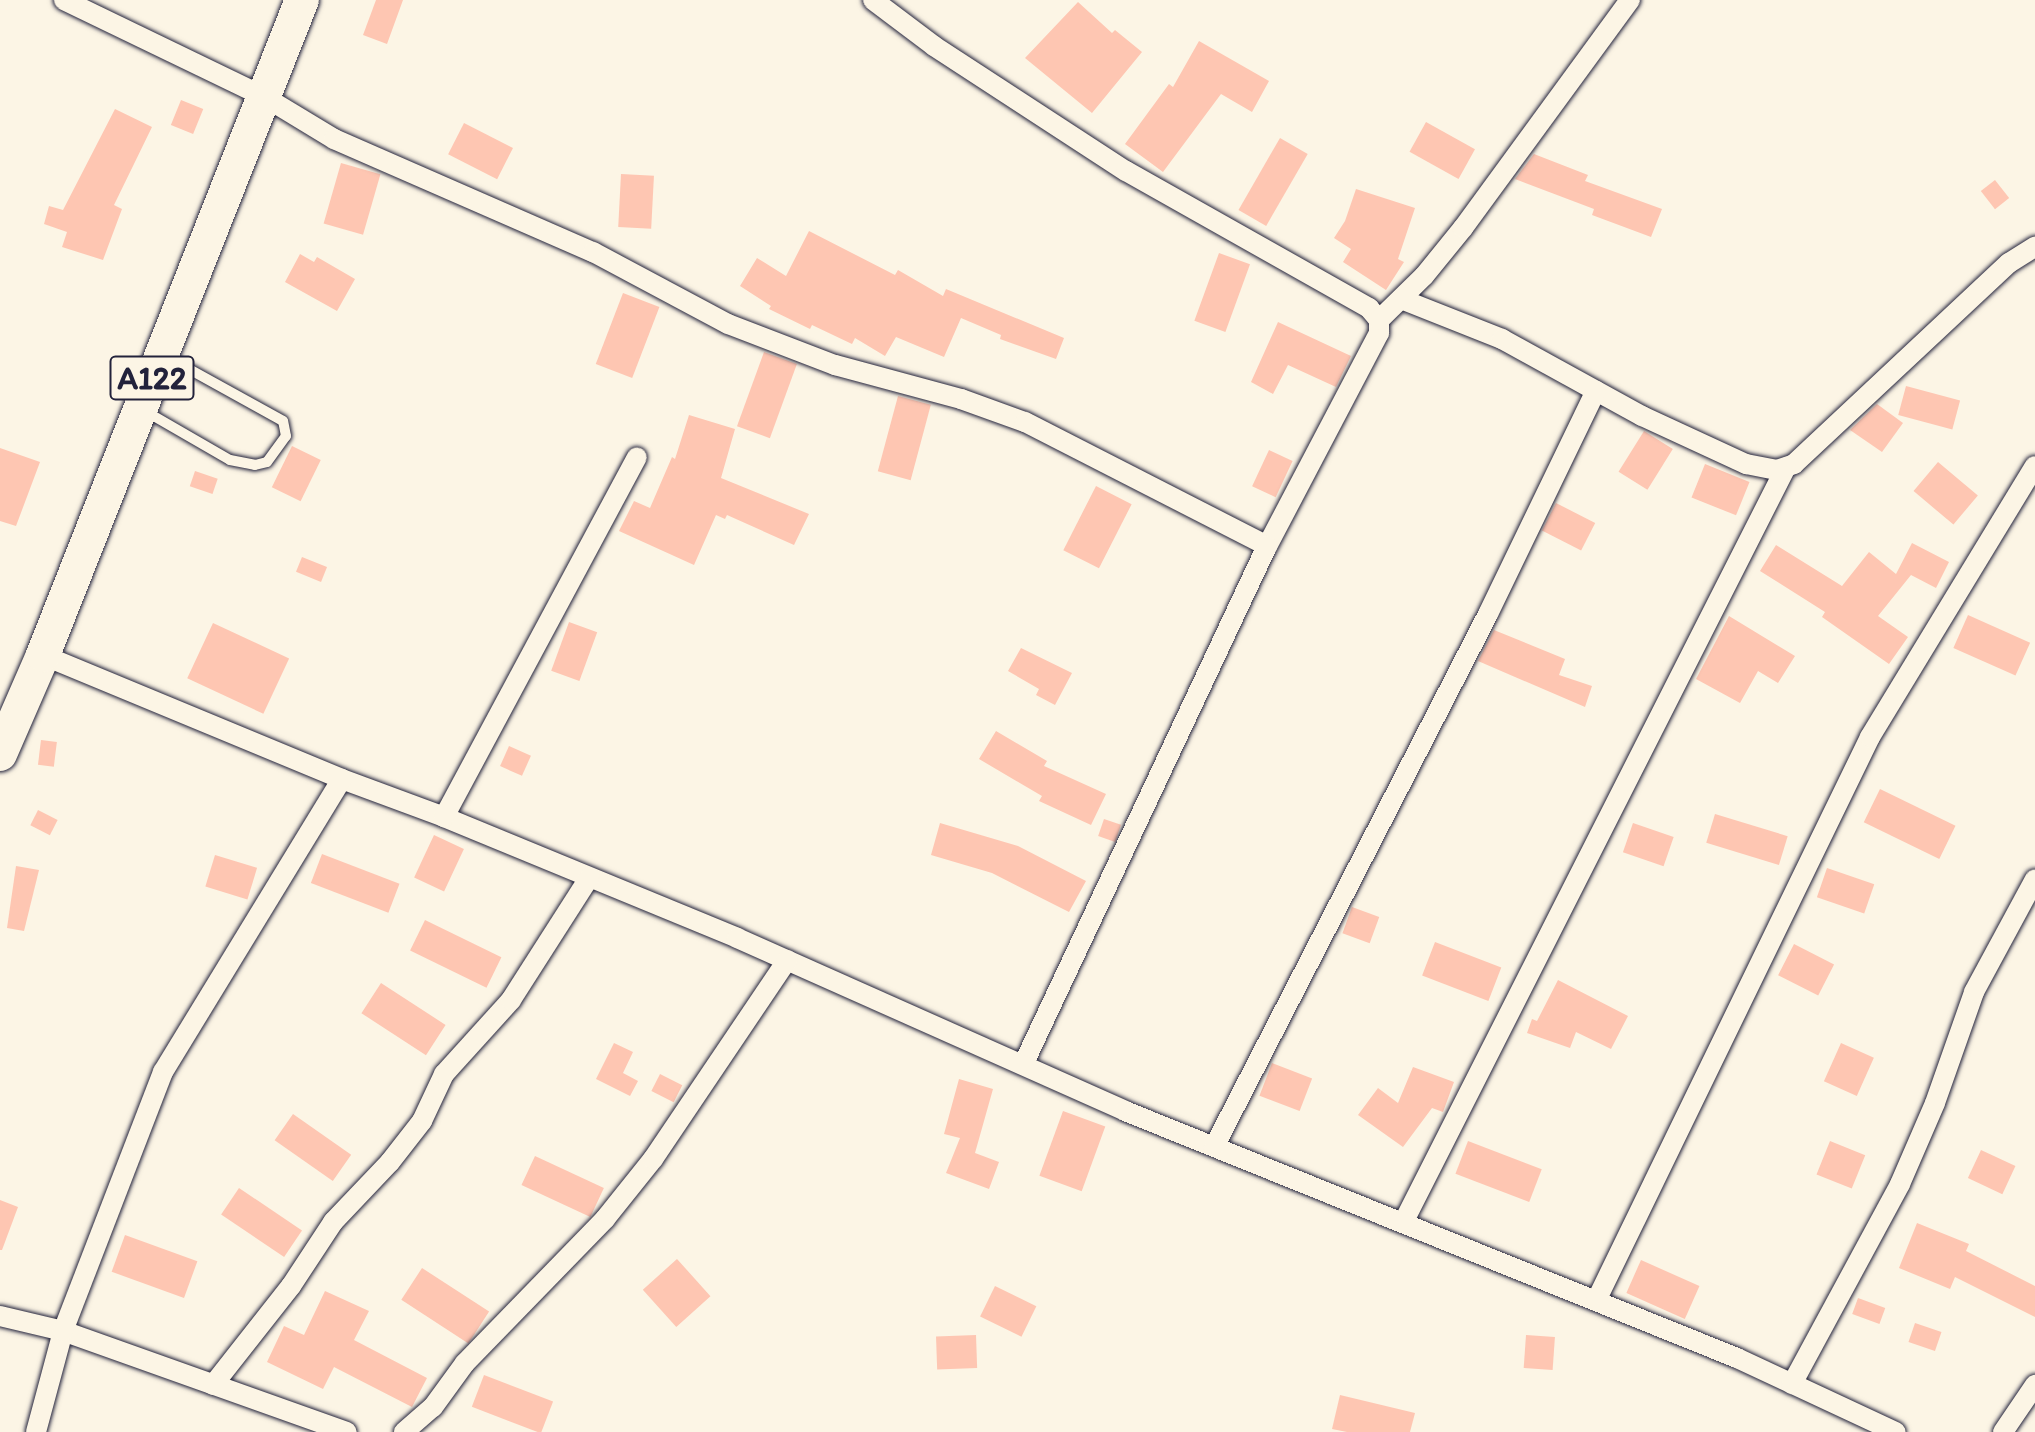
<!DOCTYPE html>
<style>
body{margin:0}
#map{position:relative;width:2035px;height:1432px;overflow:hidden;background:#fcf5e5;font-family:Itim,sans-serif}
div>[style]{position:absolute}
.building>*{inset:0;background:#fec6b2;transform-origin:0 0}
.roads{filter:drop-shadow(0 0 2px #22223b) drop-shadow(0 0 2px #22223b)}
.service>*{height:10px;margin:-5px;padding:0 5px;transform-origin:5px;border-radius:5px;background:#fcf5e5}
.minor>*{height:20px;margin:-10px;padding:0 10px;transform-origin:10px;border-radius:10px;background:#fcf5e5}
.trunk>*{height:34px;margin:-17px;padding:0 17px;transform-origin:17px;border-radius:17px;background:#fcf5e5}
span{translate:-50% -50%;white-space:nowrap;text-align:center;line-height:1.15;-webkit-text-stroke:7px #fcf5e5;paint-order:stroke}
.shield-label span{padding:2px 6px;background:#fcf5e5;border:2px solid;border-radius:6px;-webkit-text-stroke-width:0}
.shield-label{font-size:32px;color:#22223b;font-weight:700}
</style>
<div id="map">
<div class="building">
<div style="clip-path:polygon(376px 0,403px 0,387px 44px,363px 35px)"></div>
<div style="clip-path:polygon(1078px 2px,1112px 33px,1115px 30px,1142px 52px,1092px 113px,1025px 58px)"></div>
<div style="clip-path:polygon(1199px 41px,1269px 81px,1252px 112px,1221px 94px,1163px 172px,1125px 144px,1169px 84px,1173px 87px)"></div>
<div style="left:181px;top:100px;width:24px;height:27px;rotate:22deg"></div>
<div style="clip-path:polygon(115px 109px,152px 127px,114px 205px,122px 209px,103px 260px,62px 247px,67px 232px,44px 224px,49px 206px,63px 210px)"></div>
<div style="left:1426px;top:122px;width:56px;height:34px;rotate:29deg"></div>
<div style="left:464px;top:123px;width:55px;height:35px;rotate:27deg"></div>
<div style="left:1280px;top:138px;width:32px;height:83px;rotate:30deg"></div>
<div style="clip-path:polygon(1534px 154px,1588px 175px,1585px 181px,1662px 209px,1651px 237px,1592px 215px,1594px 209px,1515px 179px)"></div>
<div style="left:341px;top:163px;width:41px;height:63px;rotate:16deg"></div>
<div style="left:621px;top:174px;width:33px;height:53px;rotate:3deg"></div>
<div style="left:1995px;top:180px;width:23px;height:18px;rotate:52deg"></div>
<div style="clip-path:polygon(1356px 189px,1415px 208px,1398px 259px,1404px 262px,1386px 290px,1343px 262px,1351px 249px,1334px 238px,1345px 221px)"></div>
<div style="clip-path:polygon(809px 231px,895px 275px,898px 270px,943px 296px,946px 289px,1064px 338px,1056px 359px,1000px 339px,1001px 335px,961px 318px,944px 357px,896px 337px,885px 356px,855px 338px,852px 344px,812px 325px,810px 329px,769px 309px,771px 306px,740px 286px,757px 258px,786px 276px)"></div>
<div style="left:1219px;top:253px;width:33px;height:72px;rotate:20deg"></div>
<div style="clip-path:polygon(300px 254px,314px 262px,317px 257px,355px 279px,337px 311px,285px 282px)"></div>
<div style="left:623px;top:293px;width:39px;height:76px;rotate:21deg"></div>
<div style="clip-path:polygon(1278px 322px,1351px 356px,1336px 387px,1288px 365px,1273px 394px,1251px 382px)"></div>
<div style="left:764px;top:352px;width:35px;height:79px;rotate:20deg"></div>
<div style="left:1906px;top:386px;width:56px;height:30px;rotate:15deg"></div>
<div style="left:898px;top:396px;width:34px;height:78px;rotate:15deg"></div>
<div style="clip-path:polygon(1877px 404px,1903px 423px,1882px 452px,1850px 430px)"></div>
<div style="clip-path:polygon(689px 415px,735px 429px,721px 478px,809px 514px,794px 545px,727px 515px,725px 519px,716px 515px,694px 565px,619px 531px,634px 501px,650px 508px,672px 457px,675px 459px)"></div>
<div style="left:1644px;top:431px;width:34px;height:48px;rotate:32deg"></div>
<div style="left:292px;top:446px;width:32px;height:46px;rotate:26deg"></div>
<div style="clip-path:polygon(0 448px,40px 462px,16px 526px,0 521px)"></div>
<div style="left:1269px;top:450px;width:26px;height:40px;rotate:25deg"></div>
<div style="left:1938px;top:462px;width:52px;height:38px;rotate:40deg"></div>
<div style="left:1705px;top:464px;width:48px;height:36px;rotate:22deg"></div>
<div style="left:195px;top:471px;width:24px;height:16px;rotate:19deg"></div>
<div style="left:1096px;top:486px;width:40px;height:72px;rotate:27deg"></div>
<div style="left:1556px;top:503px;width:44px;height:31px;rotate:27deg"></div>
<div style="clip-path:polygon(1912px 543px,1949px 562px,1936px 588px,1911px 575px,1878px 616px,1908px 637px,1889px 664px,1822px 617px,1825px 612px,1760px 571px,1776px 545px,1842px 586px,1869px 552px,1896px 574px)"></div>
<div style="left:302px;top:557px;width:27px;height:16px;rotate:22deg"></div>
<div style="left:1968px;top:615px;width:68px;height:36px;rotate:24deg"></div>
<div style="clip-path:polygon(1729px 616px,1795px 656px,1778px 683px,1758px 671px,1740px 703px,1696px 679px)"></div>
<div style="left:569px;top:622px;width:30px;height:52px;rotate:20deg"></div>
<div style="left:213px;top:623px;width:84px;height:61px;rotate:25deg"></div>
<div style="clip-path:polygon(1494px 630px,1565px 659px,1559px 675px,1592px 686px,1585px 707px,1478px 661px)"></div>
<div style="clip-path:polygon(1021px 648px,1072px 673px,1055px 705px,1036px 695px,1039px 689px,1008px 671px)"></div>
<div style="clip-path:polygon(996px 731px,1047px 761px,1044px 766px,1106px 794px,1091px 825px,1039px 801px,1042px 796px,979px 759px)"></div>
<div style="left:41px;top:740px;width:16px;height:25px;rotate:7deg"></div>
<div style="left:509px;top:746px;width:24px;height:22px;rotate:24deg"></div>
<div style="left:1880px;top:789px;width:84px;height:37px;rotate:26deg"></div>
<div style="left:38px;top:810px;width:22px;height:17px;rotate:27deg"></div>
<div style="left:1715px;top:814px;width:76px;height:30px;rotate:17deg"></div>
<div style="left:1104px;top:819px;width:18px;height:18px;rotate:19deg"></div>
<div style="clip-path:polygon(940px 823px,1018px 846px,1086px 881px,1069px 912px,992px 873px,931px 855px)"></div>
<div style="left:1633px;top:823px;width:43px;height:31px;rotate:19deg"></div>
<div style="left:434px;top:835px;width:33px;height:47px;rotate:25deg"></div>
<div style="left:322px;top:854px;width:83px;height:31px;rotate:21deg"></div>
<div style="left:215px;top:855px;width:44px;height:33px;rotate:17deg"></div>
<div style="clip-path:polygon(16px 866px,39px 870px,24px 931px,7px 928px)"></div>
<div style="left:1827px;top:868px;width:50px;height:31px;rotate:19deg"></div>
<div style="left:1352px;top:907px;width:29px;height:28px;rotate:20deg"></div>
<div style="left:425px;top:920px;width:85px;height:34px;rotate:26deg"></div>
<div style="left:1435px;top:942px;width:71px;height:36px;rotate:21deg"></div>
<div style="left:1794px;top:944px;width:45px;height:35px;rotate:27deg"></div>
<div style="clip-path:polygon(1558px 980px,1628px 1016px,1611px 1049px,1576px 1032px,1570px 1048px,1527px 1033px,1532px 1019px,1537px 1021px)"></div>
<div style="left:381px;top:983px;width:77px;height:36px;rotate:33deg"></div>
<div style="clip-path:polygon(614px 1043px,633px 1052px,623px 1073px,638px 1081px,630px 1096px,596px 1079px)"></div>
<div style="left:1841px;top:1043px;width:36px;height:42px;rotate:24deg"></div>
<div style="left:1272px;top:1063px;width:43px;height:35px;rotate:21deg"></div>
<div style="clip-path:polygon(1413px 1067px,1454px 1082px,1443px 1112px,1432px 1108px,1403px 1147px,1358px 1115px,1378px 1088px,1398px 1103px)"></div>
<div style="left:660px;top:1074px;width:25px;height:19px;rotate:27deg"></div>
<div style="clip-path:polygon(959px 1079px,993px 1089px,975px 1153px,999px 1162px,989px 1189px,946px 1173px,960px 1138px,944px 1134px)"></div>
<div style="left:1063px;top:1111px;width:45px;height:69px;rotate:20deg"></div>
<div style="left:293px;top:1114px;width:71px;height:32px;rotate:35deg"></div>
<div style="left:1468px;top:1141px;width:79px;height:35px;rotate:21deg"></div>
<div style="left:1830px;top:1141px;width:38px;height:36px;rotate:22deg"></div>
<div style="left:1981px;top:1150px;width:38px;height:31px;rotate:25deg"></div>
<div style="left:535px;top:1156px;width:76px;height:32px;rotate:25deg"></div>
<div style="left:239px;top:1188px;width:76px;height:32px;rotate:34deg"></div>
<div style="clip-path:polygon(0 1200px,18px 1207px,2px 1250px,0 1250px)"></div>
<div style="clip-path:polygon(1917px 1223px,1969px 1244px,1966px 1251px,2035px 1286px,2035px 1317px,1955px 1277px,1950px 1289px,1899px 1268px)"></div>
<div style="left:125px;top:1235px;width:77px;height:39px;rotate:20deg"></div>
<div style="left:677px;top:1259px;width:50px;height:46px;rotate:48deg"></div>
<div style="left:1641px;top:1260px;width:64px;height:36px;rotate:24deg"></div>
<div style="left:422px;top:1268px;width:80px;height:38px;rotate:33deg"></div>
<div style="left:995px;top:1286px;width:46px;height:34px;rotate:26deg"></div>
<div style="clip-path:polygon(325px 1291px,369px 1311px,354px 1340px,427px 1378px,412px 1407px,334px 1367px,323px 1389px,267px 1362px,284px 1326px,304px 1335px)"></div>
<div style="left:1858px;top:1298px;width:29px;height:17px;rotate:20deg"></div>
<div style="left:1915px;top:1323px;width:28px;height:20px;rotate:19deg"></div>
<div style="left:976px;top:1335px;width:33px;height:40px;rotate:88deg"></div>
<div style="left:1526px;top:1335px;width:29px;height:33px;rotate:4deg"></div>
<div style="left:484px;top:1375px;width:74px;height:34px;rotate:21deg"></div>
<div style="clip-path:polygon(1340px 1395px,1415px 1413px,1410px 1432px,1347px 1432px,1332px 1429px)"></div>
</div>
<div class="roads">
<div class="service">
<div style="left:145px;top:411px;width:98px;rotate:30deg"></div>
<div style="left:230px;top:460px;width:25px;rotate:11deg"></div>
<div style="left:255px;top:465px;width:12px;rotate:-14deg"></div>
<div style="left:267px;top:462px;width:32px;rotate:-54deg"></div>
<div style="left:286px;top:436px;width:15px;rotate:-101deg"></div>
<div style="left:283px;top:421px;width:132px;rotate:-151.1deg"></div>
</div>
<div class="minor">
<div style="left:64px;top:0;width:221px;rotate:25.8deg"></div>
<div style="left:263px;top:96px;width:83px;rotate:31.2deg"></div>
<div style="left:334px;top:139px;width:283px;rotate:23.6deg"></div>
<div style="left:593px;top:252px;width:153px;rotate:28.1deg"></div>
<div style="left:728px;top:324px;width:115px;rotate:21deg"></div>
<div style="left:835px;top:365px;width:131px;rotate:15.1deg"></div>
<div style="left:961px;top:399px;width:68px;rotate:19.8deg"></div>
<div style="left:1025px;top:422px;width:272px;rotate:27.1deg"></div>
<div style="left:873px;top:0;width:76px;rotate:37deg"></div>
<div style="left:934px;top:46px;width:229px;rotate:33.1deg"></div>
<div style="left:1126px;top:171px;width:279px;rotate:29.4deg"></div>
<div style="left:1369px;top:308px;width:16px;rotate:50deg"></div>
<div style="left:1379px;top:320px;width:13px;rotate:90deg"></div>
<div style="left:1379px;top:333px;width:241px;rotate:117.7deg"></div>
<div style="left:1267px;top:546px;width:573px;rotate:115.18deg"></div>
<div style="left:1401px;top:299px;width:109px;rotate:21.6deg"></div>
<div style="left:1502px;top:339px;width:160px;rotate:28.8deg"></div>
<div style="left:1642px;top:416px;width:115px;rotate:24.8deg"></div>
<div style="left:1746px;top:464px;width:32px;rotate:11deg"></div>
<div style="left:1777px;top:470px;width:18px;rotate:-19deg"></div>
<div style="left:1794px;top:464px;width:294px;rotate:-43.1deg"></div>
<div style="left:2009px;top:263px;width:31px;rotate:-32deg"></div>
<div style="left:1379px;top:320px;width:63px;rotate:-44.4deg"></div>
<div style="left:1424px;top:276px;width:62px;rotate:-50.9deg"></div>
<div style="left:1463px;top:228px;width:283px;rotate:-53.8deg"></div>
<div style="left:342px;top:779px;width:109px;rotate:20.4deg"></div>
<div style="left:444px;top:817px;width:317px;rotate:22.4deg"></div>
<div style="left:737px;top:938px;width:425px;rotate:24deg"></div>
<div style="left:1125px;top:1111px;width:660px;rotate:21.98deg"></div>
<div style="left:1737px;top:1358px;width:175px;rotate:25deg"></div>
<div style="left:444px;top:817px;width:408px;rotate:-61.8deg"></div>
<div style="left:1214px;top:1147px;width:599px;rotate:-62.79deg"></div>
<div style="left:1488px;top:614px;width:248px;rotate:-64.2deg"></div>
<div style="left:1403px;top:1223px;width:847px;rotate:-63.13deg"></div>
<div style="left:1596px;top:1301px;width:627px;rotate:-64.09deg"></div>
<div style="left:1870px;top:737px;width:317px;rotate:-58.7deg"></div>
<div style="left:0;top:1316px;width:65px;rotate:13.4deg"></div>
<div style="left:63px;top:1331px;width:301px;rotate:19.6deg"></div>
<div style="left:1792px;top:1384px;width:227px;rotate:-61.6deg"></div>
<div style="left:1900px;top:1184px;width:88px;rotate:-66.6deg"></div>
<div style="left:1935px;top:1103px;width:118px;rotate:-70.6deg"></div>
<div style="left:1974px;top:992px;width:128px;rotate:-61.6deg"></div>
<div style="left:213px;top:1385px;width:126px;rotate:-51.8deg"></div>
<div style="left:291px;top:1286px;width:77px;rotate:-56.7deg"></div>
<div style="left:333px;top:1222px;width:83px;rotate:-46.5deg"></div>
<div style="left:390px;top:1162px;width:52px;rotate:-52deg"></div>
<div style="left:422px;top:1121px;width:52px;rotate:-64.9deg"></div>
<div style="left:444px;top:1074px;width:100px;rotate:-47.8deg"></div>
<div style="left:511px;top:1000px;width:145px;rotate:-57.4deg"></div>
<div style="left:36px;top:1432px;width:105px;rotate:-75deg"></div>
<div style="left:63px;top:1331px;width:278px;rotate:-68.9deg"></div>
<div style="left:163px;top:1072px;width:343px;rotate:-58.6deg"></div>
<div style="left:342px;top:779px;width:324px;rotate:-157.5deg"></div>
<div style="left:404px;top:1432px;width:38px;rotate:-41deg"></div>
<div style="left:433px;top:1407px;width:54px;rotate:-54deg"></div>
<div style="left:465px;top:1363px;width:201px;rotate:-45.8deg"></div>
<div style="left:605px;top:1219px;width:77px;rotate:-51.3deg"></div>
<div style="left:653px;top:1159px;width:240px;rotate:-56deg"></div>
<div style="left:2003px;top:1432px;width:57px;rotate:-55.8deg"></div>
</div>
<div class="trunk">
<div style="left:0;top:754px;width:108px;rotate:-66.5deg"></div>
<div style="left:43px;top:655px;width:704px;rotate:-68.43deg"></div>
</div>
</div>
<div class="shield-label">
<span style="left:152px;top:378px">A122</span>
</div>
</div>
